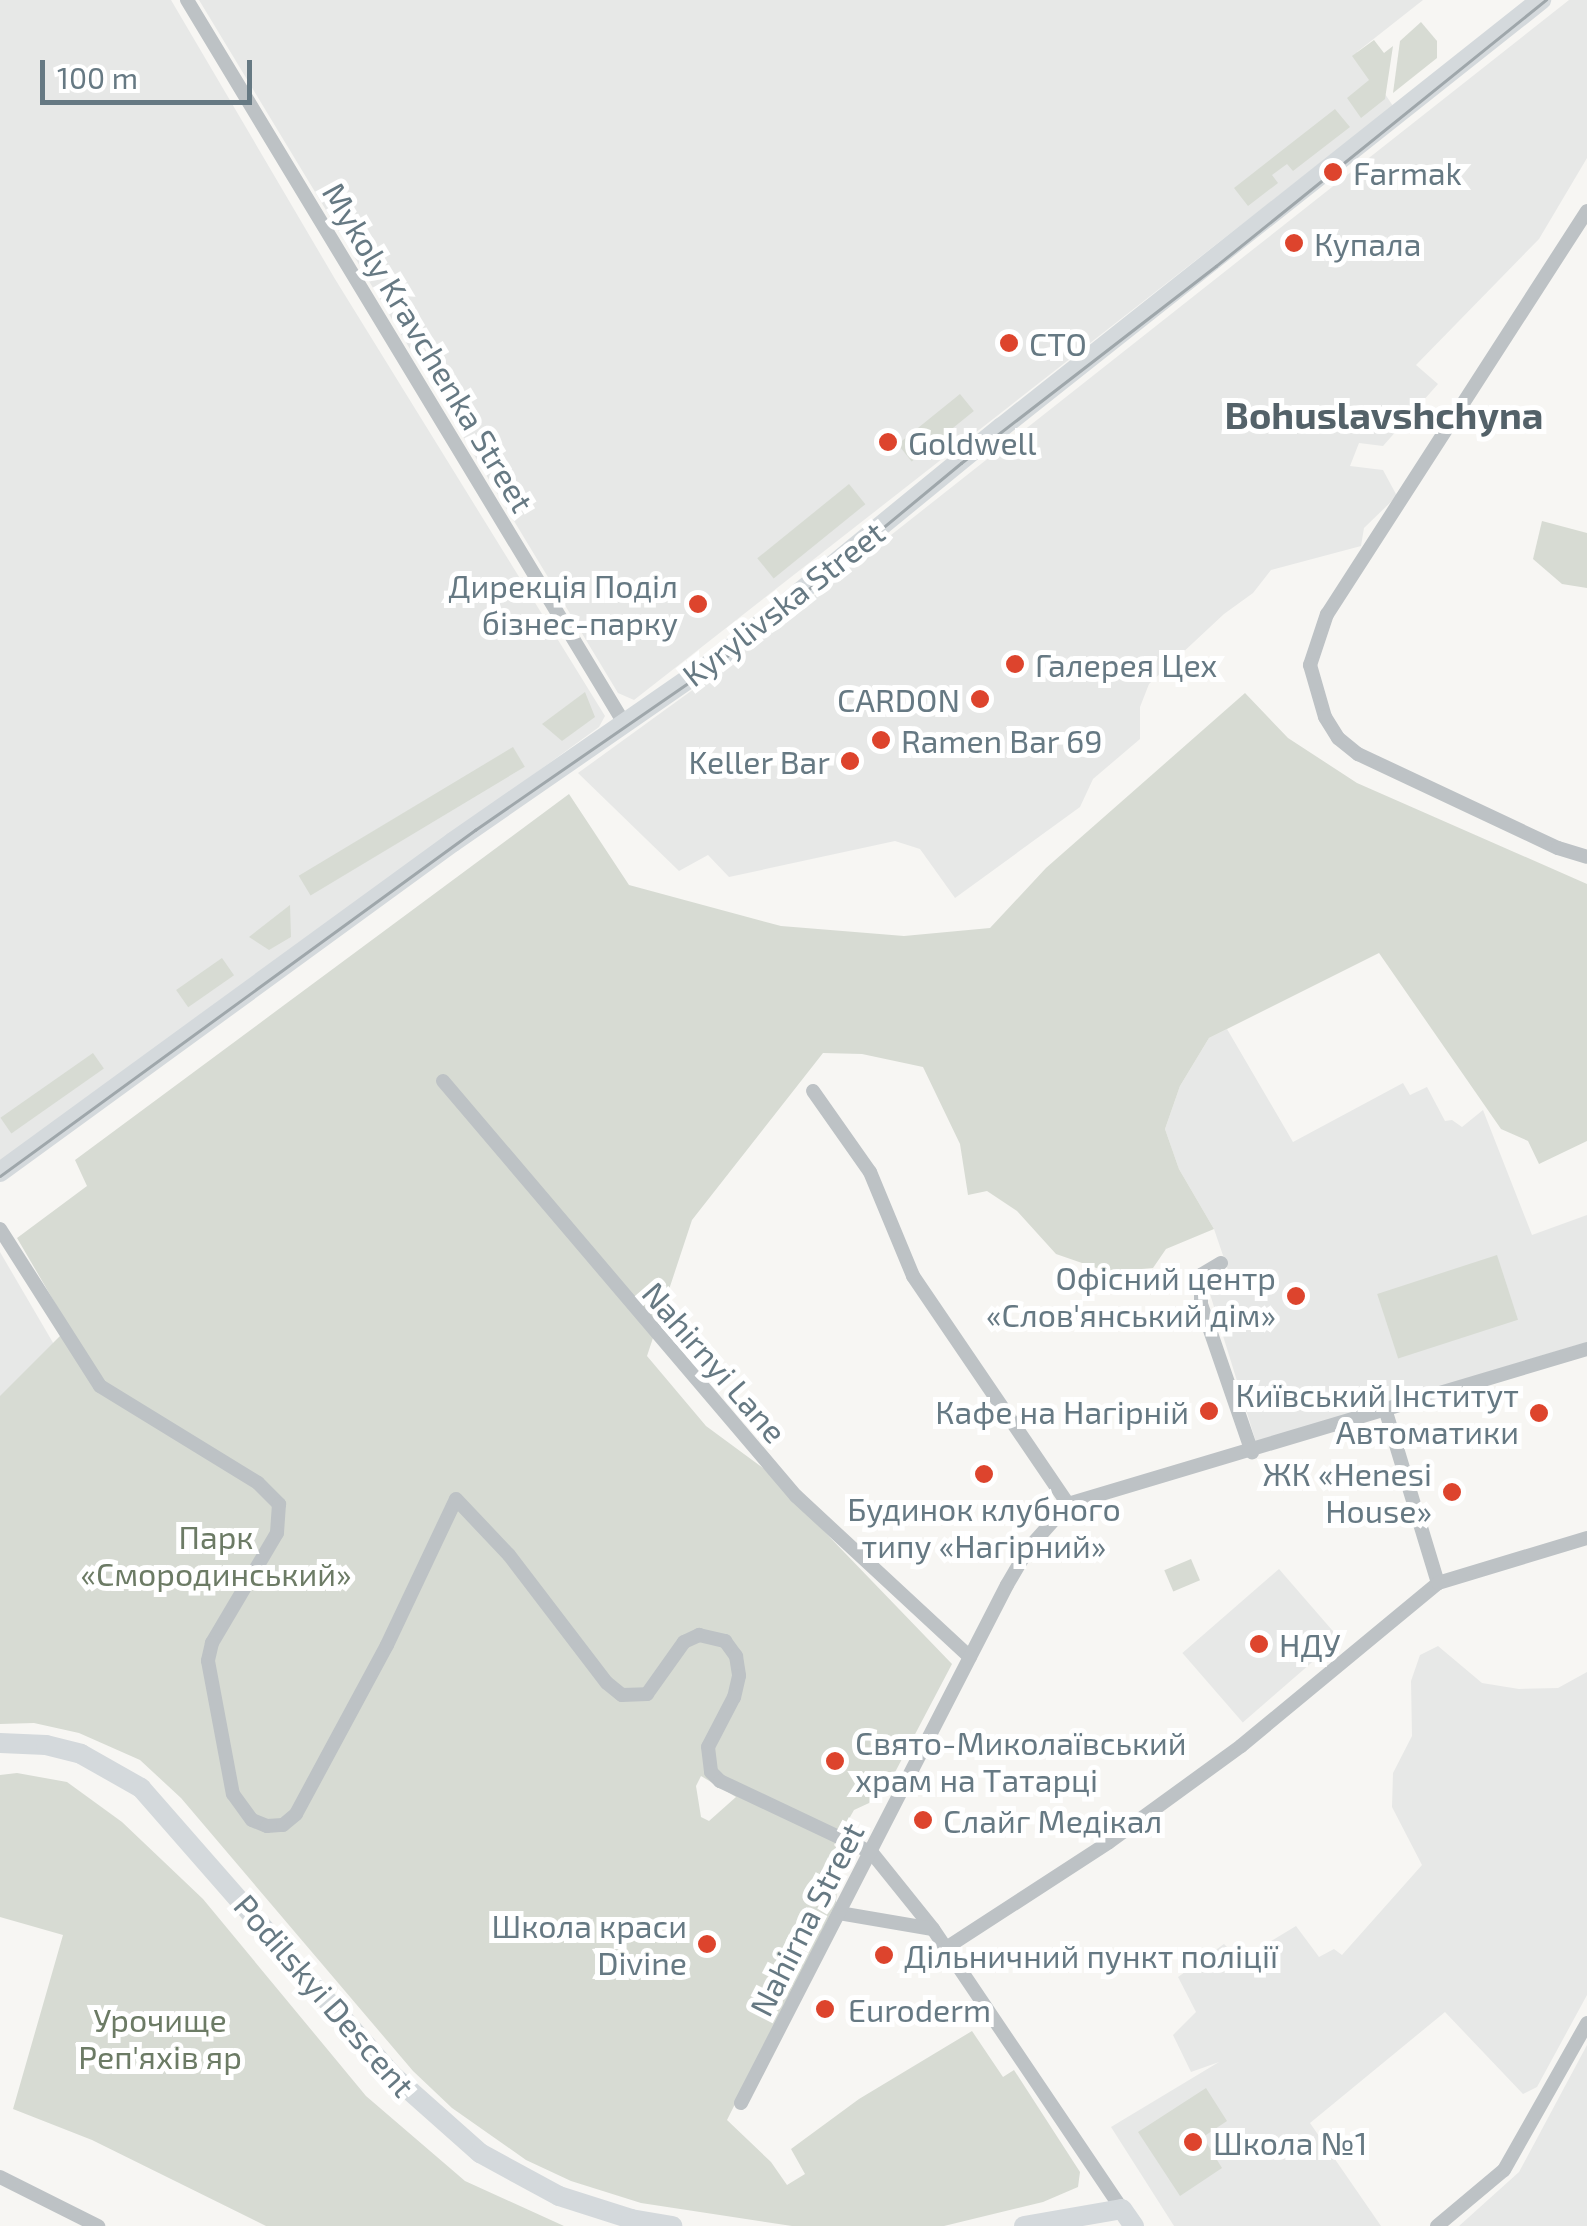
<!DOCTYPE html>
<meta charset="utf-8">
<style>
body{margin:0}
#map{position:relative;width:1587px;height:2226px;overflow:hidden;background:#f7f6f3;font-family:"Exo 2",sans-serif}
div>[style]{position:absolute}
.built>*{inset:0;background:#e7e8e7;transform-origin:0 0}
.green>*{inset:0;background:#d7dbd3;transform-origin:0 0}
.street>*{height:14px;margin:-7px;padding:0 7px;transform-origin:7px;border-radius:7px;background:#bdc2c5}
.secondary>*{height:20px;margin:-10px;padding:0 10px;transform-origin:10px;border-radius:10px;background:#d4d9dc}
.tram>*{height:2.5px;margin:-1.25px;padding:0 1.25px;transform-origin:1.25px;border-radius:1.25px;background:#9fa7ab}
.dots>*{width:28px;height:28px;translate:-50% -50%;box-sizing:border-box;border:5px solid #fff;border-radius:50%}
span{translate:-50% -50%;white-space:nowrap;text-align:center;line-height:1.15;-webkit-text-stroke:10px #fff;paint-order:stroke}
.poi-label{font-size:32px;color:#667983}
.left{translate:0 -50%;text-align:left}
.right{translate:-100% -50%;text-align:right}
.street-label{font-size:32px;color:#667983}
.park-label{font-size:32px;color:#6c7b65}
.quarter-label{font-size:38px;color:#546269;font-weight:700}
.scale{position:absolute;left:40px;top:60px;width:212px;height:45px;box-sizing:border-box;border:5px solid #667983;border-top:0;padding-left:12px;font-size:30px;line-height:35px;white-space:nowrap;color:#667983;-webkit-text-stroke:8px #fff;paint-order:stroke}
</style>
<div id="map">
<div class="built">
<div style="clip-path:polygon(0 0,171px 0,335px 279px,605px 716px,599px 727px,0 1162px)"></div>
<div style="clip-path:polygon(199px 0,1423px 0,1357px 52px,1393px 106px,634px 700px,618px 693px)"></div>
<div style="clip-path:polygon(1569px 0,1587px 0,1587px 158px,1539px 239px,1416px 365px,1438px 384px,1383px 446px,1359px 443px,1350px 466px,1383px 470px,1397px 496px,1364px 528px,1361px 546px,1271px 570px,1253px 593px,1224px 614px,1149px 684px,1140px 707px,1140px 739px,1093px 779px,1080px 807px,955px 898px,920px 849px,895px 841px,729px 877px,708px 855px,679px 871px,578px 773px,720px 670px)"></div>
<div style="clip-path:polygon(1227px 1029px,1293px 1142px,1403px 1083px,1410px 1095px,1427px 1087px,1445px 1121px,1452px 1120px,1462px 1127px,1483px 1110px,1532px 1235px,1587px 1215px,1587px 1342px,1256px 1442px,1210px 1294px,1229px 1273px,1214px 1229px,1179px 1169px,1165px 1129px,1180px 1086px,1209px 1038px)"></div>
<div style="clip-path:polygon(0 1252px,59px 1353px,0 1428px)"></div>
<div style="left:1279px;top:1569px;width:92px;height:128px;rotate:49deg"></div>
<div style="clip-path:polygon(1438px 1646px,1482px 1683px,1519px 1689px,1558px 1688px,1587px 1672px,1587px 1995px,1537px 2087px,1523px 2094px,1445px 2012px,1310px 2123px,1381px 2226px,1174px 2226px,1111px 2127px,1219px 2062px,1191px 2072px,1173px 2035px,1196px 2012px,1178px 1977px,1224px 1944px,1240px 1960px,1296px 1926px,1319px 1957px,1334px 1949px,1342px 1955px,1422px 1865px,1392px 1807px,1393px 1773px,1412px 1736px,1411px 1681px,1420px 1655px)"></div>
<div style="clip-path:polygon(1587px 2045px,1587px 2226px,1459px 2226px,1519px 2172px)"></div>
</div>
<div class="green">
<div style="clip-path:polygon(1421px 22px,1437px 41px,1437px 58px,1393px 93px,1400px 41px)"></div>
<div style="clip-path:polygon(1374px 40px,1384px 53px,1393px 46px,1385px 99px,1361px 118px,1347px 98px,1369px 80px,1352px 56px)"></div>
<div style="clip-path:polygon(1335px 109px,1350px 127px,1293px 171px,1287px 164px,1272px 175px,1278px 183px,1248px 206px,1234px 188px)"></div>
<div style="left:960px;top:394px;width:22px;height:80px;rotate:51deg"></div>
<div style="left:849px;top:484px;width:26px;height:118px;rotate:51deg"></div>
<div style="clip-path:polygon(1542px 521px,1587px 533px,1587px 588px,1562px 584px,1533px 559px)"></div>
<div style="clip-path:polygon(585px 692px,595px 717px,562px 741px,542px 724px)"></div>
<div style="clip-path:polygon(evenodd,1245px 693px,1288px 738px,1357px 783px,1587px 884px,1587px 1141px,1539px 1164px,1528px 1141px,1501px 1129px,1379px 953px,1209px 1038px,1180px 1086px,1165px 1129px,1179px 1169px,1214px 1229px,1166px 1249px,1153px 1268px,1108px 1272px,1056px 1254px,1017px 1211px,987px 1191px,968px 1195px,960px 1144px,923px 1067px,862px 1054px,823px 1053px,692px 1220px,647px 1356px,706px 1426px,763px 1468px,952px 1664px,882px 1797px,854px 1810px,834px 1845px,839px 1850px,836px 1903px,727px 2120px,771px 2162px,787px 2185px,805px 2174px,791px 2149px,859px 2099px,972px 2031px,1003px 2077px,1014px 2070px,1080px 2172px,1078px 2187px,1043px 2202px,944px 2226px,792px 2226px,641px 2203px,571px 2181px,526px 2160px,452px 2108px,413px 2071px,181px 1798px,140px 1760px,79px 1733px,34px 1723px,0 1724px,0 1396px,69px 1327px,17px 1238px,87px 1186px,75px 1160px,569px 794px,629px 885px,781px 926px,904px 936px,990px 928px,1046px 868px,1245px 693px,701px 1776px,736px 1797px,709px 1821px,701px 1817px,696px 1786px,701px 1776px)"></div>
<div style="left:513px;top:747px;width:23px;height:250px;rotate:59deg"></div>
<div style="clip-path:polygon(290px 905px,291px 937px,269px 950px,249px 937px)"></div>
<div style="left:222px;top:958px;width:21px;height:56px;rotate:55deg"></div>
<div style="left:93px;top:1053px;width:19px;height:113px;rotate:55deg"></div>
<div style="left:1497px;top:1255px;width:68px;height:126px;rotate:72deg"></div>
<div style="left:1191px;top:1559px;width:23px;height:29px;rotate:67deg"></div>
<div style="clip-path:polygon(17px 1773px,67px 1782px,122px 1822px,203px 1899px,366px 2096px,465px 2181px,564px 2226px,266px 2226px,92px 2140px,13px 2109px,63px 1935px,0 1917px,0 1775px)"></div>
<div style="clip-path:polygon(1206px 2088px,1227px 2121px,1203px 2137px,1222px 2168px,1180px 2196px,1138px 2132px)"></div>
</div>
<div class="street">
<div style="left:187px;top:0;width:845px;rotate:58.85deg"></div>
<div style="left:1587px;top:211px;width:480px;rotate:122.8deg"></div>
<div style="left:1327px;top:614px;width:54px;rotate:108.4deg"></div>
<div style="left:1310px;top:665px;width:54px;rotate:73.9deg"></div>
<div style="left:1325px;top:717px;width:25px;rotate:58deg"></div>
<div style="left:1338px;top:738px;width:26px;rotate:39deg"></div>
<div style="left:1358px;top:754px;width:221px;rotate:25.2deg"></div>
<div style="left:1558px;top:848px;width:30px;rotate:17deg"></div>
<div style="left:443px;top:1081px;width:545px;rotate:49.62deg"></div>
<div style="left:796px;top:1496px;width:237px;rotate:42.8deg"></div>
<div style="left:813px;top:1091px;width:99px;rotate:54.9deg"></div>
<div style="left:870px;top:1172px;width:113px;rotate:67.5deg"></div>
<div style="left:913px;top:1276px;width:276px;rotate:55.8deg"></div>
<div style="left:0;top:1229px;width:186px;rotate:57.5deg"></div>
<div style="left:100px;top:1386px;width:185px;rotate:31.5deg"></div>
<div style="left:258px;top:1483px;width:30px;rotate:45deg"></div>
<div style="left:279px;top:1504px;width:29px;rotate:94deg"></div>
<div style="left:277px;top:1533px;width:128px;rotate:120.6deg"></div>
<div style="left:212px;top:1643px;width:18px;rotate:103deg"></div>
<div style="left:208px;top:1661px;width:135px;rotate:79.4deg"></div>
<div style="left:233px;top:1794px;width:32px;rotate:54deg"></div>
<div style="left:252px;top:1820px;width:16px;rotate:22deg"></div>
<div style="left:267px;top:1826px;width:16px;rotate:-4deg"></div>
<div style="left:283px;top:1825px;width:17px;rotate:-40deg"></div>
<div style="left:296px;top:1814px;width:192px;rotate:-61.7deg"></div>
<div style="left:387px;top:1645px;width:161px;rotate:-64.7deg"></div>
<div style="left:456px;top:1499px;width:77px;rotate:46.6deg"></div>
<div style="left:509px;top:1555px;width:161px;rotate:52.6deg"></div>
<div style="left:607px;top:1683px;width:19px;rotate:39deg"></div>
<div style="left:622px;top:1695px;width:25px;rotate:-2deg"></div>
<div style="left:647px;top:1694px;width:64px;rotate:-54.6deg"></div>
<div style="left:684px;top:1642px;width:17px;rotate:-25deg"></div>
<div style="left:699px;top:1635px;width:27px;rotate:13deg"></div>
<div style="left:725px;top:1641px;width:19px;rotate:54deg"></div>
<div style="left:736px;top:1656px;width:20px;rotate:81deg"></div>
<div style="left:739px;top:1676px;width:22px;rotate:103deg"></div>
<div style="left:734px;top:1697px;width:56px;rotate:117.5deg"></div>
<div style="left:708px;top:1747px;width:25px;rotate:83deg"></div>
<div style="left:711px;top:1772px;width:13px;rotate:45deg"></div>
<div style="left:720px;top:1781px;width:168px;rotate:25.3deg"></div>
<div style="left:872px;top:1853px;width:97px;rotate:51.2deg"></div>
<div style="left:933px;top:1929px;width:338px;rotate:56deg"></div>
<div style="left:1221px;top:1263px;width:23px;rotate:149deg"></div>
<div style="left:1201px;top:1275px;width:29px;rotate:90deg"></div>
<div style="left:1201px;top:1304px;width:157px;rotate:71deg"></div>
<div style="left:1386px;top:1412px;width:179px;rotate:73.1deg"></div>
<div style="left:839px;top:1913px;width:95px;rotate:9.7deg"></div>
<div style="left:946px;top:1948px;width:194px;rotate:-33deg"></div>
<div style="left:1109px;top:1842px;width:163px;rotate:-36deg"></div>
<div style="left:1241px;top:1746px;width:256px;rotate:-39.6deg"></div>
<div style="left:1438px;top:1583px;width:156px;rotate:-16.8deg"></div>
<div style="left:741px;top:2103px;width:582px;rotate:-62.82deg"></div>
<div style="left:1007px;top:1585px;width:42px;rotate:-59.7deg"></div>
<div style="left:1028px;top:1549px;width:60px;rotate:-48.4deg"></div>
<div style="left:1068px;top:1504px;width:542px;rotate:-16.63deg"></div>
<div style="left:0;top:2177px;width:110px;rotate:26.6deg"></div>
<div style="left:1437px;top:2226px;width:87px;rotate:-39.9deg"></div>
<div style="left:1504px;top:2170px;width:169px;rotate:-60.5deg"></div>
</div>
<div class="secondary">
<div style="left:0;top:1172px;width:560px;rotate:-36.07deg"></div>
<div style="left:453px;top:842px;width:328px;rotate:-34.7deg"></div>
<div style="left:723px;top:655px;width:360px;rotate:-39.3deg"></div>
<div style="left:1002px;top:427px;width:688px;rotate:-38.39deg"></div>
<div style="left:0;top:1743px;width:46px;rotate:2.5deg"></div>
<div style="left:46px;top:1745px;width:36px;rotate:14deg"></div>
<div style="left:81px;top:1754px;width:69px;rotate:29.5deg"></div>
<div style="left:141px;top:1788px;width:380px;rotate:48.8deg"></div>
<div style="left:391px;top:2074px;width:119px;rotate:41.6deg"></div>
<div style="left:480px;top:2153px;width:90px;rotate:28.6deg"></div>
<div style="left:559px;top:2196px;width:76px;rotate:17.7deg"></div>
<div style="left:631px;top:2219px;width:42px;rotate:9.7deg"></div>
<div style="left:1024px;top:2226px;width:99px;rotate:-9.8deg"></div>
<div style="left:1122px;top:2209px;width:21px;rotate:55deg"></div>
</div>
<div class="tram">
<div style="left:0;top:1176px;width:588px;rotate:-36.07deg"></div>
<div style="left:475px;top:830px;width:308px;rotate:-34.6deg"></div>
<div style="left:729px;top:655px;width:301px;rotate:-39.6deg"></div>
<div style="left:961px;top:463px;width:322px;rotate:-37.7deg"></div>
<div style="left:1216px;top:266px;width:424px;rotate:-38.9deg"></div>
</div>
<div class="dots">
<div style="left:1333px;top:172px;background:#dd442d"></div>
<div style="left:1294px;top:243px;background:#dd442d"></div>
<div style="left:1009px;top:343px;background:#dd442d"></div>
<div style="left:888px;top:442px;background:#dd442d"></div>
<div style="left:698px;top:604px;background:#dd442d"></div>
<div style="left:1015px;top:664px;background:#dd442d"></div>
<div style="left:980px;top:699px;background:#dd442d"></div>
<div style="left:881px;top:740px;background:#dd442d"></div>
<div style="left:850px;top:761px;background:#dd442d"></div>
<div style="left:1296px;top:1296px;background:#dd442d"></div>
<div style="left:1209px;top:1411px;background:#dd442d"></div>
<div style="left:1539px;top:1413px;background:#dd442d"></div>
<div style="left:984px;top:1474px;background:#dd442d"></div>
<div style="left:1452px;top:1492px;background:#dd442d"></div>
<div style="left:1259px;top:1644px;background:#dd442d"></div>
<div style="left:835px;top:1761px;background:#dd442d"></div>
<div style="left:923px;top:1820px;background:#dd442d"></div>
<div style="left:707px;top:1944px;background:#dd442d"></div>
<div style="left:884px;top:1955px;background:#dd442d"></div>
<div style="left:825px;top:2009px;background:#dd442d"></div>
<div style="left:1193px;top:2142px;background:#dd442d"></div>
</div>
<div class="poi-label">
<span class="left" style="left:1353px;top:172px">Farmak</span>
<span class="left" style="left:1314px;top:243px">Купала</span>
<span class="left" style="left:1029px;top:343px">СТО</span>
<span class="left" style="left:908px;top:442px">Goldwell</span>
<span class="right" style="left:678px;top:604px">Дирекція Поділ<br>бізнес-парку</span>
<span class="left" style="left:1035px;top:664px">Галерея Цех</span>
<span class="right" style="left:960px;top:699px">CARDON</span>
<span class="left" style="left:901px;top:740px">Ramen Bar 69</span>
<span class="right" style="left:830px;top:761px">Keller Bar</span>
<span class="right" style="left:1276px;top:1296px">Офісний центр<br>«Слов'янський дім»</span>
<span class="right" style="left:1519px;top:1413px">Київський Інститут<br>Автоматики</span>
<span class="right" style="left:1189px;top:1411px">Кафе на Нагірній</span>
<span class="right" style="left:1432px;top:1492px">ЖК «Henesi<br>House»</span>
<span style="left:984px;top:1527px">Будинок клубного<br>типу «Нагірний»</span>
<span class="left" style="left:1279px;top:1644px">НДУ</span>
<span class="left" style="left:855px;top:1761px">Свято-Миколаївський<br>храм на Татарці</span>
<span class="left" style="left:943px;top:1820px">Слайг Медікал</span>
<span class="right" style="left:687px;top:1944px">Школа краси<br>Divine</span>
<span class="left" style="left:904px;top:1955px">Дільничний пункт поліції</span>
<span class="left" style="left:848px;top:2009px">Euroderm</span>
<span class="left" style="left:1213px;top:2142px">Школа №1</span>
</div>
<div class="street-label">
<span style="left:429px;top:347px;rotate:59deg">Mykoly Kravchenka Street</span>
<span style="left:783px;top:603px;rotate:-38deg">Kyrylivska Street</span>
<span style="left:715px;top:1362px;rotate:49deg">Nahirnyi Lane</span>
<span style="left:806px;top:1919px;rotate:-63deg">Nahirna Street</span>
<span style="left:325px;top:1995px;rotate:49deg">Podilskyi Descent</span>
</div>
<div class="park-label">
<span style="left:216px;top:1555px">Парк<br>«Смородинський»</span>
<span style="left:160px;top:2038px">Урочище<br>Реп'яхів яр</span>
</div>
<div class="quarter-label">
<span style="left:1384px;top:415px">Bohuslavshchyna</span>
</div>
<div class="scale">100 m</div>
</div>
